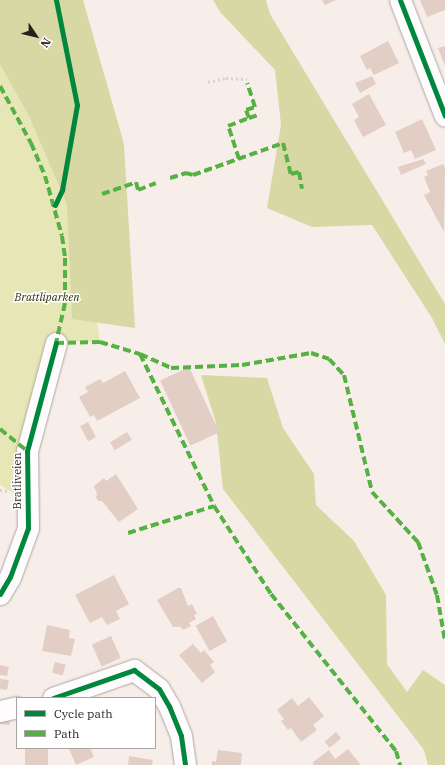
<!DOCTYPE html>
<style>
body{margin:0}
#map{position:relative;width:445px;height:765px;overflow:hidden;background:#f8eee9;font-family:"IBM Plex Serif",serif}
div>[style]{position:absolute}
.green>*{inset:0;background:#e6e6b6}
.forest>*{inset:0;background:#d8d8a5}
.building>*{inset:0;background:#e2cec4;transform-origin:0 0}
.path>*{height:2.5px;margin-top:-1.25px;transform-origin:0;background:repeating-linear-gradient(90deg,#d4d1d0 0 2px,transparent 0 5px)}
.roads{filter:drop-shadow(0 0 1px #aea6a2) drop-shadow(0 0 1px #aea6a2)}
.street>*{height:21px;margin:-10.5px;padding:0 10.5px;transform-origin:10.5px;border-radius:10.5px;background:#fefcfc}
.quiet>*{height:4px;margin-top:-2px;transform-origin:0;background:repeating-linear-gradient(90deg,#56b145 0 8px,transparent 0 12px)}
.cycleway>*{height:5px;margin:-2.5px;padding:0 2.5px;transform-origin:2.5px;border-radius:2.5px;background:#00873e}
span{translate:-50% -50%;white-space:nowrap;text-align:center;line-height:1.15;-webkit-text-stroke:3px #fff;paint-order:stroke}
.park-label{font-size:11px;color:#292c06;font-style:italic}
.street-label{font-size:11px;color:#271f1b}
.legend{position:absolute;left:16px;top:697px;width:140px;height:52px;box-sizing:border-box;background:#fff;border:1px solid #a9a5a4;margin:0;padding:5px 7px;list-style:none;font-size:12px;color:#271f1b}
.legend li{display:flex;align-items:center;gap:8px;height:20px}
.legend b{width:20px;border:1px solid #a9a5a4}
.north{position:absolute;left:16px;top:16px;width:40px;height:40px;-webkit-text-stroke:3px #fff;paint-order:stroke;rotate:125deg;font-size:11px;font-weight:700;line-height:16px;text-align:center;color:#271f1b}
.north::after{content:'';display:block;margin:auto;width:14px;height:18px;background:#271f1b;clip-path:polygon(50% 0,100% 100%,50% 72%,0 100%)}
</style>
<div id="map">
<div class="green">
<div style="clip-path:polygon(0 0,63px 91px,100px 342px,64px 341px,22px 498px,0 485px)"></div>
</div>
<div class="forest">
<div style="clip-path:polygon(0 0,83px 0,124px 144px,135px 328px,72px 319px,67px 204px,29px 116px,0 64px)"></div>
<div style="clip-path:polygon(213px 0,266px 0,270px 14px,445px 304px,445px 344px,432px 318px,372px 225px,312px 227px,267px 208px,281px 125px,275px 70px,220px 12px)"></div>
<div style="clip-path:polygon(201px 375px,267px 378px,283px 428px,314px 474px,316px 505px,354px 541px,386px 595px,387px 664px,407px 692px,423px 670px,445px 685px,445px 765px,428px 765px,424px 750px,223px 489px,216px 423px)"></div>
</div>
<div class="building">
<div style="clip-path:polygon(322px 0,336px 0,325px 5px)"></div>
<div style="clip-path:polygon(420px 0,445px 0,445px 10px,427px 17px)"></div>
<div style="clip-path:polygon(388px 41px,399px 63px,374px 75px,370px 68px,367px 70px,360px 56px)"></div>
<div style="clip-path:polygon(445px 46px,445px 66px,438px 48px)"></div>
<div style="clip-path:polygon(372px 76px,376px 84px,360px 93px,355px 83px)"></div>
<div style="clip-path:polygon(369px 94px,386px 125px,363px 137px,354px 120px,359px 117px,352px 104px)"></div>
<div style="clip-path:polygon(422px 119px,436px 150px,415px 159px,411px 150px,404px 153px,395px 132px)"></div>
<div style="clip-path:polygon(423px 159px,426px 164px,401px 175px,398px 167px)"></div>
<div style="clip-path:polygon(443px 164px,445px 168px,444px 232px,424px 195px,430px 192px,424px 177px,428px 175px,426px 171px)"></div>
<div style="left:189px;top:367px;width:72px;height:32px;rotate:65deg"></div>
<div style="clip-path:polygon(125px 371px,140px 398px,97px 421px,94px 415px,90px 417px,79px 397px,88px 392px,85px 387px,100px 379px,103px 383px)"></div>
<div style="left:88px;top:422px;width:17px;height:9px;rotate:62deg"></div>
<div style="left:127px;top:432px;width:9px;height:20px;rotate:58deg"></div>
<div style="clip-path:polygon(116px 474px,138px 509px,119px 522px,102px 501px,98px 501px,96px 497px,97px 494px,94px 486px,104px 478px,106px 481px)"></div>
<div style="clip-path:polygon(114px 575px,129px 604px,116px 611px,120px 619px,107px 625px,102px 617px,90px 623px,75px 595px)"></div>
<div style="clip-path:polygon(178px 588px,181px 588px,188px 606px,192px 604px,197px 614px,194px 615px,196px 619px,189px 623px,191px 626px,183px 630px,181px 627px,173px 627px,157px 600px)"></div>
<div style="left:213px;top:616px;width:29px;height:20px;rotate:61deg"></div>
<div style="clip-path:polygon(47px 625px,70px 630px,69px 638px,75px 639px,71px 656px,42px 651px)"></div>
<div style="left:111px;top:636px;width:24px;height:21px;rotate:66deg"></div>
<div style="clip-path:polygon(193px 644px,201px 653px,204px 650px,214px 662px,210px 665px,215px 672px,202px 683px,179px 655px)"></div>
<div style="left:55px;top:662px;width:11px;height:11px;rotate:15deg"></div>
<div style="clip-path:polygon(0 665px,9px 667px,7px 676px,0 675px)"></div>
<div style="clip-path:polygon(0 679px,9px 680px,7px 690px,0 689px)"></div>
<div style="clip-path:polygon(309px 697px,324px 716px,313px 725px,317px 730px,301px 742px,291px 728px,288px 730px,281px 721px,284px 719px,277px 710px,292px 698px,298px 706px)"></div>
<div style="clip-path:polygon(1px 714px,11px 716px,9px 725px,0 724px)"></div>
<div style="left:336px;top:732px;width:8px;height:15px;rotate:50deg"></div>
<div style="left:25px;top:748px;width:23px;height:17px"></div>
<div style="clip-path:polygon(90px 748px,94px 757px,76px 765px,69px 749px)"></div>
<div style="clip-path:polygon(348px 749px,361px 765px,313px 765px,313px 762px,329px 750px,335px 759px)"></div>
<div style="clip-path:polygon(218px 750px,242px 753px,241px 765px,212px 765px,212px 761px,216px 762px)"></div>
<div style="clip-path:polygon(129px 756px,153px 760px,152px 765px,128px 765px)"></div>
</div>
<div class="path">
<div style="left:208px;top:82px;width:18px;rotate:-13deg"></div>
<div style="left:226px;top:78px;width:21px;rotate:3deg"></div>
<div style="left:0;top:490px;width:7px;rotate:8deg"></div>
</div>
<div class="roads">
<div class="street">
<div style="left:400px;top:0;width:124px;rotate:68.8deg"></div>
<div style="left:0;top:594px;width:20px;rotate:-60deg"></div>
<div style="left:10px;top:577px;width:52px;rotate:-69.8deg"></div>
<div style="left:28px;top:528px;width:77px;rotate:-90.7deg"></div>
<div style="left:27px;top:451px;width:112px;rotate:-75deg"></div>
<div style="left:53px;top:698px;width:86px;rotate:-19.1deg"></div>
<div style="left:134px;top:670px;width:31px;rotate:37deg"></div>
<div style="left:159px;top:689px;width:20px;rotate:60deg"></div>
<div style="left:169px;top:706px;width:32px;rotate:68deg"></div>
<div style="left:181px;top:736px;width:29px;rotate:82deg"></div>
<div style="left:0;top:711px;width:17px;rotate:-13deg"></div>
</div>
</div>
<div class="quiet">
<div style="left:0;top:86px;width:65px;rotate:61.5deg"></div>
<div style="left:31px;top:143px;width:36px;rotate:67deg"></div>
<div style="left:45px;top:176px;width:62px;rotate:74.2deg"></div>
<div style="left:62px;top:236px;width:22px;rotate:82deg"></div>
<div style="left:65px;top:258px;width:45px;rotate:90deg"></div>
<div style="left:65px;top:303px;width:41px;rotate:102.7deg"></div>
<div style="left:56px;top:343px;width:44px;rotate:-1.3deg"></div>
<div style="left:100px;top:342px;width:42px;rotate:16.7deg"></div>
<div style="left:140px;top:354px;width:169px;rotate:64deg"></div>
<div style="left:214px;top:506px;width:105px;rotate:57.1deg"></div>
<div style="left:271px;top:594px;width:201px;rotate:51.5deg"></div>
<div style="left:396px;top:751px;width:15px;rotate:74deg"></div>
<div style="left:249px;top:118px;width:9px;rotate:-18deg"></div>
<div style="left:239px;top:159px;width:35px;rotate:-108deg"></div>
<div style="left:228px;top:126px;width:22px;rotate:-21deg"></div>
<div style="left:249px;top:118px;width:9px;rotate:-111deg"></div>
<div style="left:246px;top:110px;width:9px;rotate:-18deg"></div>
<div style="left:255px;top:107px;width:25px;rotate:-108deg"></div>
<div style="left:170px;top:178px;width:17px;rotate:-17deg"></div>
<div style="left:186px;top:173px;width:7px;rotate:16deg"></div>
<div style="left:193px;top:175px;width:96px;rotate:-19.6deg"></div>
<div style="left:283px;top:143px;width:32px;rotate:76deg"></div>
<div style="left:291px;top:174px;width:8px;rotate:-14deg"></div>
<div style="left:299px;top:172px;width:17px;rotate:80deg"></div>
<div style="left:102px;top:194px;width:36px;rotate:-19deg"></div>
<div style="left:136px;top:182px;width:8px;rotate:76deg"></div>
<div style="left:138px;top:190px;width:19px;rotate:-21deg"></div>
<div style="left:140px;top:354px;width:34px;rotate:24deg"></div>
<div style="left:171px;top:368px;width:71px;rotate:-2.4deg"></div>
<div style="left:242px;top:365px;width:70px;rotate:-9.9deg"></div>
<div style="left:311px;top:353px;width:19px;rotate:18deg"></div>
<div style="left:329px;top:359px;width:22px;rotate:47deg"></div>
<div style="left:344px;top:375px;width:120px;rotate:76.5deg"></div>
<div style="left:372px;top:492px;width:68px;rotate:47.4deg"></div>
<div style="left:418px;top:542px;width:56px;rotate:70.3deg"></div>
<div style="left:437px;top:595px;width:47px;rotate:80.1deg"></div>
<div style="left:0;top:429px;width:35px;rotate:39deg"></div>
<div style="left:128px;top:533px;width:90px;rotate:-17.4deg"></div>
</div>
<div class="cycleway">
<div style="left:400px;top:0;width:124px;rotate:68.8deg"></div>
<div style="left:55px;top:205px;width:17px;rotate:-65deg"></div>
<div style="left:62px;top:190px;width:86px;rotate:-80deg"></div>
<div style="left:77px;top:105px;width:107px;rotate:-101.3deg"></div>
<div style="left:0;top:594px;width:20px;rotate:-60deg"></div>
<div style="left:10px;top:577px;width:52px;rotate:-69.8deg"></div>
<div style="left:28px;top:528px;width:77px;rotate:-90.7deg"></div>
<div style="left:27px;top:451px;width:112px;rotate:-75deg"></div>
<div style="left:53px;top:698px;width:86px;rotate:-19.1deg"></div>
<div style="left:134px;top:670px;width:31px;rotate:37deg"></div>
<div style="left:159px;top:689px;width:20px;rotate:60deg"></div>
<div style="left:169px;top:706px;width:32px;rotate:68deg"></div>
<div style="left:181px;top:736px;width:29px;rotate:82deg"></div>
</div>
<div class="park-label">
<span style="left:47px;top:297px">Brattliparken</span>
</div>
<div class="street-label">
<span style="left:17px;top:481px;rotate:-90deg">Bratliveien</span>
</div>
<ul class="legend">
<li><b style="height:5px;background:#00873e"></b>Cycle path</li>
<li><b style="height:5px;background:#56b145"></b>Path</li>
</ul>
<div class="north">N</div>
</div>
